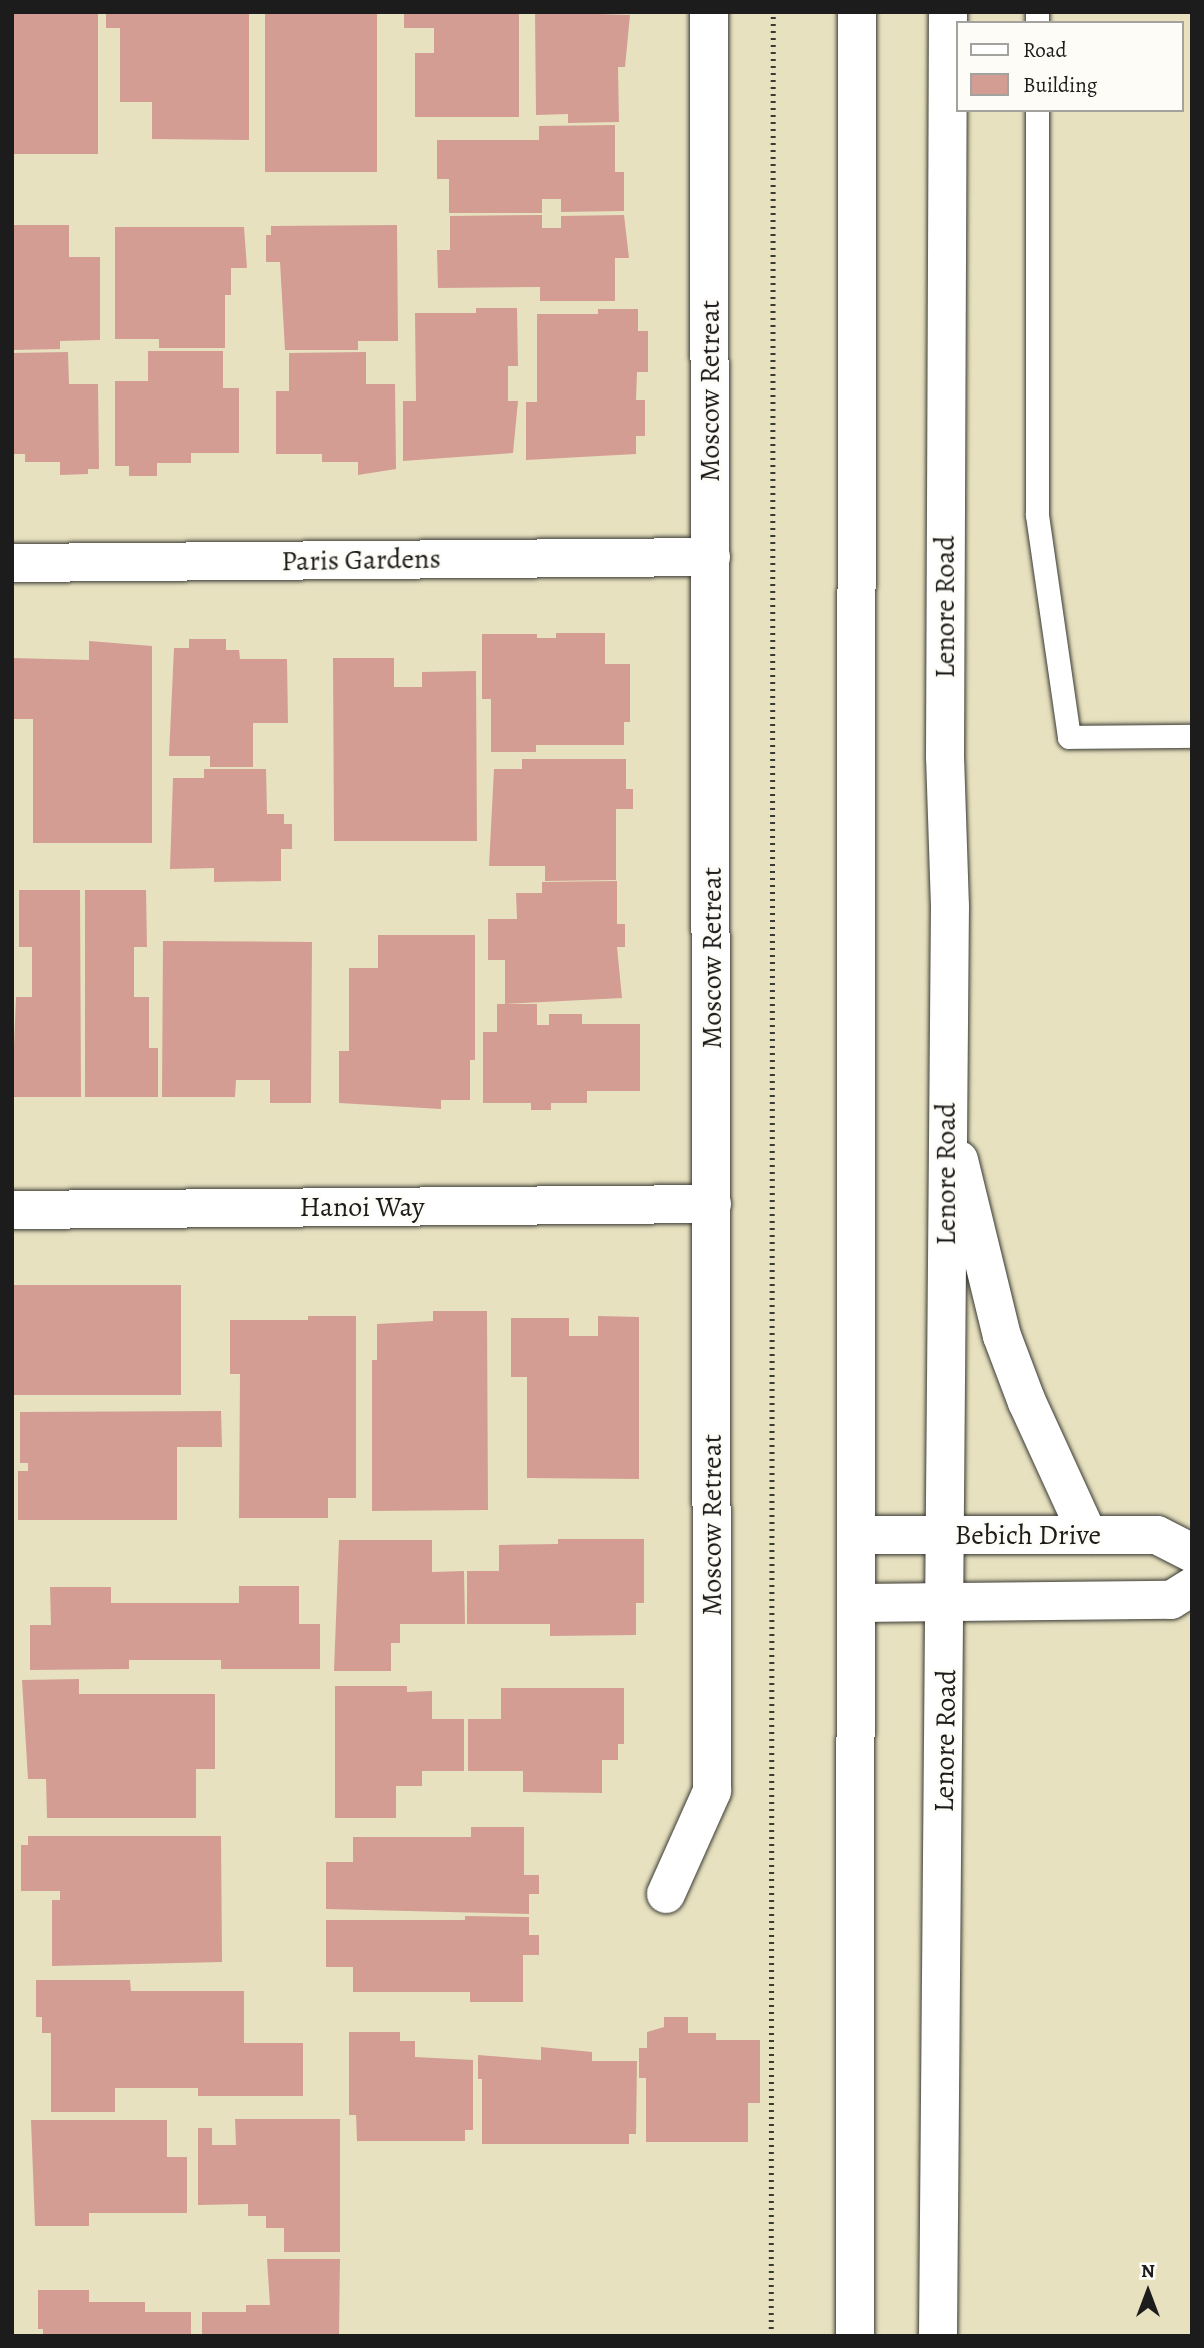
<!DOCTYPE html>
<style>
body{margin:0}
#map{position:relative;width:1204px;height:2348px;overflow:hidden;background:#e7e1bf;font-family:Alegreya,serif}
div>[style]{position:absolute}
.building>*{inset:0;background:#d39d93;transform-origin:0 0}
.path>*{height:4.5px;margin-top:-2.25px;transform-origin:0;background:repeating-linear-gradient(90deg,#3a3a34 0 2px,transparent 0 7px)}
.roads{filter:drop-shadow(0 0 2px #3a3a34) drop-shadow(0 0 2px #3a3a34)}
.service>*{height:23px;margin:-11.5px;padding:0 11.5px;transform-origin:11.5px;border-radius:11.5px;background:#fff}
.minor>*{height:38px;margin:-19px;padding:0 19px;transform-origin:19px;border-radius:19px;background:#fff}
.tertiary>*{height:38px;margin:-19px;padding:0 19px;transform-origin:19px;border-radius:19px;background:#fff}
span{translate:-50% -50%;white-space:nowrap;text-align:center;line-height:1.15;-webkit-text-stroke:5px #fdfcf7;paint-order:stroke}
.street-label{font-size:28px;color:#1c1c1c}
.frame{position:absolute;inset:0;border:14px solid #1c1c1c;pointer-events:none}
.legend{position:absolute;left:956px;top:21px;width:228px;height:91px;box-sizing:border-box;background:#fdfcf7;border:2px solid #a3a29f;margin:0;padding:9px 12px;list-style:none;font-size:21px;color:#1c1c1c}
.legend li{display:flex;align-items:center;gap:14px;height:35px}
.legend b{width:35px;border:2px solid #a3a29f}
.north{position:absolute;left:1113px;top:2257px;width:70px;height:70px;-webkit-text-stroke:5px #fdfcf7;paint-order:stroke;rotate:0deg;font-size:19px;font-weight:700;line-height:28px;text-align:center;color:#1c1c1c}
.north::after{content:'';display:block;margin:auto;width:24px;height:32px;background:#1c1c1c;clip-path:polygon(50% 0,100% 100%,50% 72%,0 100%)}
</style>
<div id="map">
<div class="building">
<div style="left:12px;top:12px;width:86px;height:142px"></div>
<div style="clip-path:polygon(106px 12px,249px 12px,249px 140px,152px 139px,152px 102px,120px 102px,120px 28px,106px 28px)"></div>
<div style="left:265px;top:12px;width:112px;height:160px"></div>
<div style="clip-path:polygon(404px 12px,519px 12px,519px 117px,415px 117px,415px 53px,434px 53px,434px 28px,404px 28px)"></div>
<div style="clip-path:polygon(535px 12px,630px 15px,625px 67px,618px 67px,619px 122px,568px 123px,568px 114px,536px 115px)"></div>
<div style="clip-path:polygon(615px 125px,615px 172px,624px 172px,624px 211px,561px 212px,561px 199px,542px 199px,542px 213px,449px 213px,449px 179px,437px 179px,437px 140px,539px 140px,539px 126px)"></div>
<div style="clip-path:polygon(542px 215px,542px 228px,561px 228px,561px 216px,624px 215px,629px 258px,615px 258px,615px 301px,540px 301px,540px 287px,438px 288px,437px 250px,450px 250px,450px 216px)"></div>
<div style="clip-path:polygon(12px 225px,69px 225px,69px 257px,100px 257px,100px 340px,60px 341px,60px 349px,12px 350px)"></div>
<div style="clip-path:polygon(397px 225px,398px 341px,358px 341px,358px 350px,285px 350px,280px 262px,266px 262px,266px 235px,271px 235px,271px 226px)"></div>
<div style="clip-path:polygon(115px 227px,244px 227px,247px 268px,231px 268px,231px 295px,225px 295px,225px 348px,159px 348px,159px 339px,115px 339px)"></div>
<div style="clip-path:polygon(476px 308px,517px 308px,518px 366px,508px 366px,508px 401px,518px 401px,513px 453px,403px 461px,403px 401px,416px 401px,415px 313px,476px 313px)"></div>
<div style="clip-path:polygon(598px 309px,638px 309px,638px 331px,648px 331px,648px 372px,637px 372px,636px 400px,645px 400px,645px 436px,636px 436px,636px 454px,526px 460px,526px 402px,537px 402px,537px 314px,598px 314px)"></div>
<div style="clip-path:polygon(148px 351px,223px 351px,223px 388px,239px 388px,239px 453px,191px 453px,191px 463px,157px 463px,157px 476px,129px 476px,129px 466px,115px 466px,115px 381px,148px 381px)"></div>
<div style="clip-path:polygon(68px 352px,69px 384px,98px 384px,99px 469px,88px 469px,88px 474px,60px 475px,60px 462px,25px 462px,25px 454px,12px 454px,12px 353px)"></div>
<div style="clip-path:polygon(366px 352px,366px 384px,395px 384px,396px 469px,358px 475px,358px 462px,322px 462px,322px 454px,276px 454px,276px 391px,289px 391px,289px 353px)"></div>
<div style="clip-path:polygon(556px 633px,605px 633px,605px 664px,630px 664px,630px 722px,624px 722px,624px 745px,536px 745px,536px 752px,491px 752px,491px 699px,482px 699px,482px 634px,537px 634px,537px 638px,556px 638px)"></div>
<div style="clip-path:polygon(189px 639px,226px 639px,226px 650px,239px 650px,240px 659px,287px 659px,288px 723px,253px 723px,253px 767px,210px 767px,210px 756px,169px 756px,174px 648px,189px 648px)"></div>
<div style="clip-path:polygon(89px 641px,152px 646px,152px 843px,33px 843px,33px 719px,12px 719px,12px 658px,89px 660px)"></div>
<div style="clip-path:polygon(333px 658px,394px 658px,394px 687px,422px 687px,422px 672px,476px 671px,477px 841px,334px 841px)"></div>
<div style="clip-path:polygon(522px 759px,626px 759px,626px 789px,633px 789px,633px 809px,616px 809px,616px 880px,545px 881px,545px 866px,489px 866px,494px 769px,522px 769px)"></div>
<div style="clip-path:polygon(204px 769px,266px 769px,267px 814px,284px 814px,284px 824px,292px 824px,292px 849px,281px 849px,281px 881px,214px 882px,214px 868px,170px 869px,173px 778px,204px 778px)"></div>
<div style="clip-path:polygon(617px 881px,617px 924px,625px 924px,625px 947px,617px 947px,622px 998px,505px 1004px,505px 960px,488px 960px,488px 919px,517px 919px,516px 893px,542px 893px,542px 882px)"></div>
<div style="clip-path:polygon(19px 890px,80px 890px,81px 1097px,12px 1097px,16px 997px,32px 997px,32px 947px,19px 947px)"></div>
<div style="clip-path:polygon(85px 890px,146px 890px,147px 947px,134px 947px,134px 997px,149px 997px,149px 1048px,158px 1048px,158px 1097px,85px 1097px)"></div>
<div style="clip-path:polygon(378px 935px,475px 935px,475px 1060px,470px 1060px,470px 1100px,441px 1100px,441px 1109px,339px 1103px,339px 1051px,349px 1051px,349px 968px,378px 968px)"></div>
<div style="clip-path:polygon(163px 941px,312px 942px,311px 1103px,270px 1103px,270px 1080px,236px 1080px,235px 1097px,162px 1097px)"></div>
<div style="clip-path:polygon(497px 1004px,537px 1004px,537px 1025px,549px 1025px,549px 1014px,582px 1014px,582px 1024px,640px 1024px,640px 1091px,587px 1091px,587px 1103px,551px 1103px,551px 1110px,531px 1110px,531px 1103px,483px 1103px,483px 1032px,497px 1032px)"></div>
<div style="left:12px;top:1285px;width:169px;height:110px"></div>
<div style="clip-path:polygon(433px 1311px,487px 1311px,488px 1510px,372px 1511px,372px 1360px,377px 1360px,377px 1324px,433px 1321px)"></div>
<div style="clip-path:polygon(308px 1316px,356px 1316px,356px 1498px,328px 1498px,328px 1518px,239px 1518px,240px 1374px,230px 1374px,230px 1320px,308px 1320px)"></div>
<div style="clip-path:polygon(598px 1316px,639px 1317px,639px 1479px,527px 1478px,527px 1377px,511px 1377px,511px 1318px,569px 1318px,569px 1336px,598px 1336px)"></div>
<div style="clip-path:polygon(221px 1411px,222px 1447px,177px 1447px,177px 1520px,18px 1520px,18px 1471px,28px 1471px,28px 1463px,20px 1463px,20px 1412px)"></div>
<div style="clip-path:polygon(558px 1539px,644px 1539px,644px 1603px,636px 1603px,636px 1635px,550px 1636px,550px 1624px,467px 1624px,467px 1571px,499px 1571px,499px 1545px,558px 1544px)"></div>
<div style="clip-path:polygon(339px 1540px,432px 1540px,432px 1572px,464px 1571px,465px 1624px,400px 1624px,400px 1643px,391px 1643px,391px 1671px,334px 1671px)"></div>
<div style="clip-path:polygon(239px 1586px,299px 1586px,299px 1624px,320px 1624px,320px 1669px,221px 1669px,221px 1660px,129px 1660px,129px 1669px,30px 1670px,30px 1625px,51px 1625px,50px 1587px,111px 1587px,111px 1603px,239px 1603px)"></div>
<div style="clip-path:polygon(79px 1679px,79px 1694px,215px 1694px,215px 1769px,196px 1769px,196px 1818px,47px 1818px,46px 1779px,28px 1779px,22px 1680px)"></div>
<div style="clip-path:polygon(335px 1686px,407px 1686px,407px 1692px,432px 1691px,432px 1719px,464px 1719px,464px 1771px,422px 1771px,422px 1786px,396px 1786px,396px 1818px,335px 1818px)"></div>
<div style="clip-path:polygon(501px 1688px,624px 1688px,624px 1744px,618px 1744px,618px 1760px,602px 1760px,602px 1793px,523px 1792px,523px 1771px,468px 1771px,468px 1719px,501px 1719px)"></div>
<div style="clip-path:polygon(471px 1827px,524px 1827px,524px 1875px,539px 1875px,539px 1894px,529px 1894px,529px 1914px,326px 1909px,326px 1862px,353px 1862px,353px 1837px,471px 1837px)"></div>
<div style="clip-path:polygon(28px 1836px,221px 1836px,222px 1962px,52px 1966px,52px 1900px,60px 1900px,60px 1891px,21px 1891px,21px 1845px,28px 1845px)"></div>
<div style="clip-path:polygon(465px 1916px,529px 1917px,529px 1935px,539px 1935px,539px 1955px,523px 1955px,523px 2002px,470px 2002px,470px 1992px,353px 1992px,353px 1967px,326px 1967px,326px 1920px,465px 1920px)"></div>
<div style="clip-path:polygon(36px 1980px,130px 1980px,131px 1991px,244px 1991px,244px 2043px,303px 2043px,303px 2096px,198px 2096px,198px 2088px,115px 2088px,115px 2112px,51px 2112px,51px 2033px,42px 2033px,42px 2017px,36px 2017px)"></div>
<div style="clip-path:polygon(664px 2017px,688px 2017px,688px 2033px,716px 2033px,716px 2040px,760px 2040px,760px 2103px,748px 2103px,748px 2142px,646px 2142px,646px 2078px,639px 2078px,639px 2048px,647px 2048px,647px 2032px,664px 2027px)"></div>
<div style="clip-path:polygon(349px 2032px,400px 2032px,400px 2041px,415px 2041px,415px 2057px,473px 2060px,473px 2130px,465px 2130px,465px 2141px,357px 2141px,356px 2115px,349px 2115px)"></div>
<div style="clip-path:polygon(541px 2047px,592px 2052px,592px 2061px,637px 2061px,636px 2134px,629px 2134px,629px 2144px,482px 2144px,482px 2079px,478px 2079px,478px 2055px,541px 2060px)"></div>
<div style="clip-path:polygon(235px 2119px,340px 2119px,340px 2252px,284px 2252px,284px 2228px,266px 2228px,266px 2216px,248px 2216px,248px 2204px,198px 2205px,198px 2128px,212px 2128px,212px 2145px,236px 2145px)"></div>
<div style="clip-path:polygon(31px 2120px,167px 2120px,167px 2157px,187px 2157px,187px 2213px,89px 2213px,89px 2226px,35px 2226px)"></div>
<div style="clip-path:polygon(267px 2259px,340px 2259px,339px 2336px,202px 2336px,202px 2312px,246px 2312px,246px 2305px,270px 2305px)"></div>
<div style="clip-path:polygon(38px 2290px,89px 2290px,89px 2302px,145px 2302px,145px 2312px,191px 2312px,191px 2336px,43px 2336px,43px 2329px,38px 2329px)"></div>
</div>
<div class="path">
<div style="left:771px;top:2336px;width:2324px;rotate:-89.95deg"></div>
</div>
<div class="roads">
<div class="service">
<div style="left:1037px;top:12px;width:11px;rotate:90deg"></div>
<div style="left:1037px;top:110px;width:405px;rotate:90deg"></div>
<div style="left:1037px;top:515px;width:224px;rotate:81.8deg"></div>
<div style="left:1069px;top:737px;width:123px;rotate:-0.5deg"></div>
</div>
<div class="minor">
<div style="left:12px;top:563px;width:699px;rotate:-0.49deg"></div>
<div style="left:12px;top:1210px;width:700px;rotate:-0.49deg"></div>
<div style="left:859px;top:1535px;width:298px"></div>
<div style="left:1157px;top:1535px;width:39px;rotate:27deg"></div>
<div style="left:859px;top:1603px;width:312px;rotate:-0.6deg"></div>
<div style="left:1171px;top:1600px;width:25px;rotate:-32deg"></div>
<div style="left:666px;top:1894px;width:113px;rotate:-65.9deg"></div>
<div style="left:712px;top:1791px;width:1779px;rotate:-90.1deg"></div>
</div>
<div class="tertiary">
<div style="left:959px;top:1160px;width:181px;rotate:76.3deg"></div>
<div style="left:1002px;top:1336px;width:71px;rotate:69.3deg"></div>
<div style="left:1027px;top:1402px;width:146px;rotate:65.4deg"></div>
<div style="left:855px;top:2336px;width:2324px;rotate:-89.95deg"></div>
<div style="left:938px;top:2336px;width:1429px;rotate:-89.52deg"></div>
<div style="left:950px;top:907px;width:150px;rotate:-91.9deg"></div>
<div style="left:945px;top:757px;width:745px;rotate:-89.77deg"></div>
</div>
</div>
<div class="street-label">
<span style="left:710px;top:391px;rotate:-90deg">Moscow Retreat</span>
<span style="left:361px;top:560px;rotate:-1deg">Paris Gardens</span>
<span style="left:945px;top:607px;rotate:-90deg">Lenore Road</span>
<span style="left:712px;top:958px;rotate:-90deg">Moscow Retreat</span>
<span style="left:946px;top:1174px;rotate:-90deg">Lenore Road</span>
<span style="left:362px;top:1207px">Hanoi Way</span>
<span style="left:712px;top:1525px;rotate:-90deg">Moscow Retreat</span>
<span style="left:1028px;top:1535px">Bebich Drive</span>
<span style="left:945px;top:1741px;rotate:-89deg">Lenore Road</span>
</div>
<div class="frame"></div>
<ul class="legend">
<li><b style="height:9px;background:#fff"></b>Road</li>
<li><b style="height:19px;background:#d39d93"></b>Building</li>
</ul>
<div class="north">N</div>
</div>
